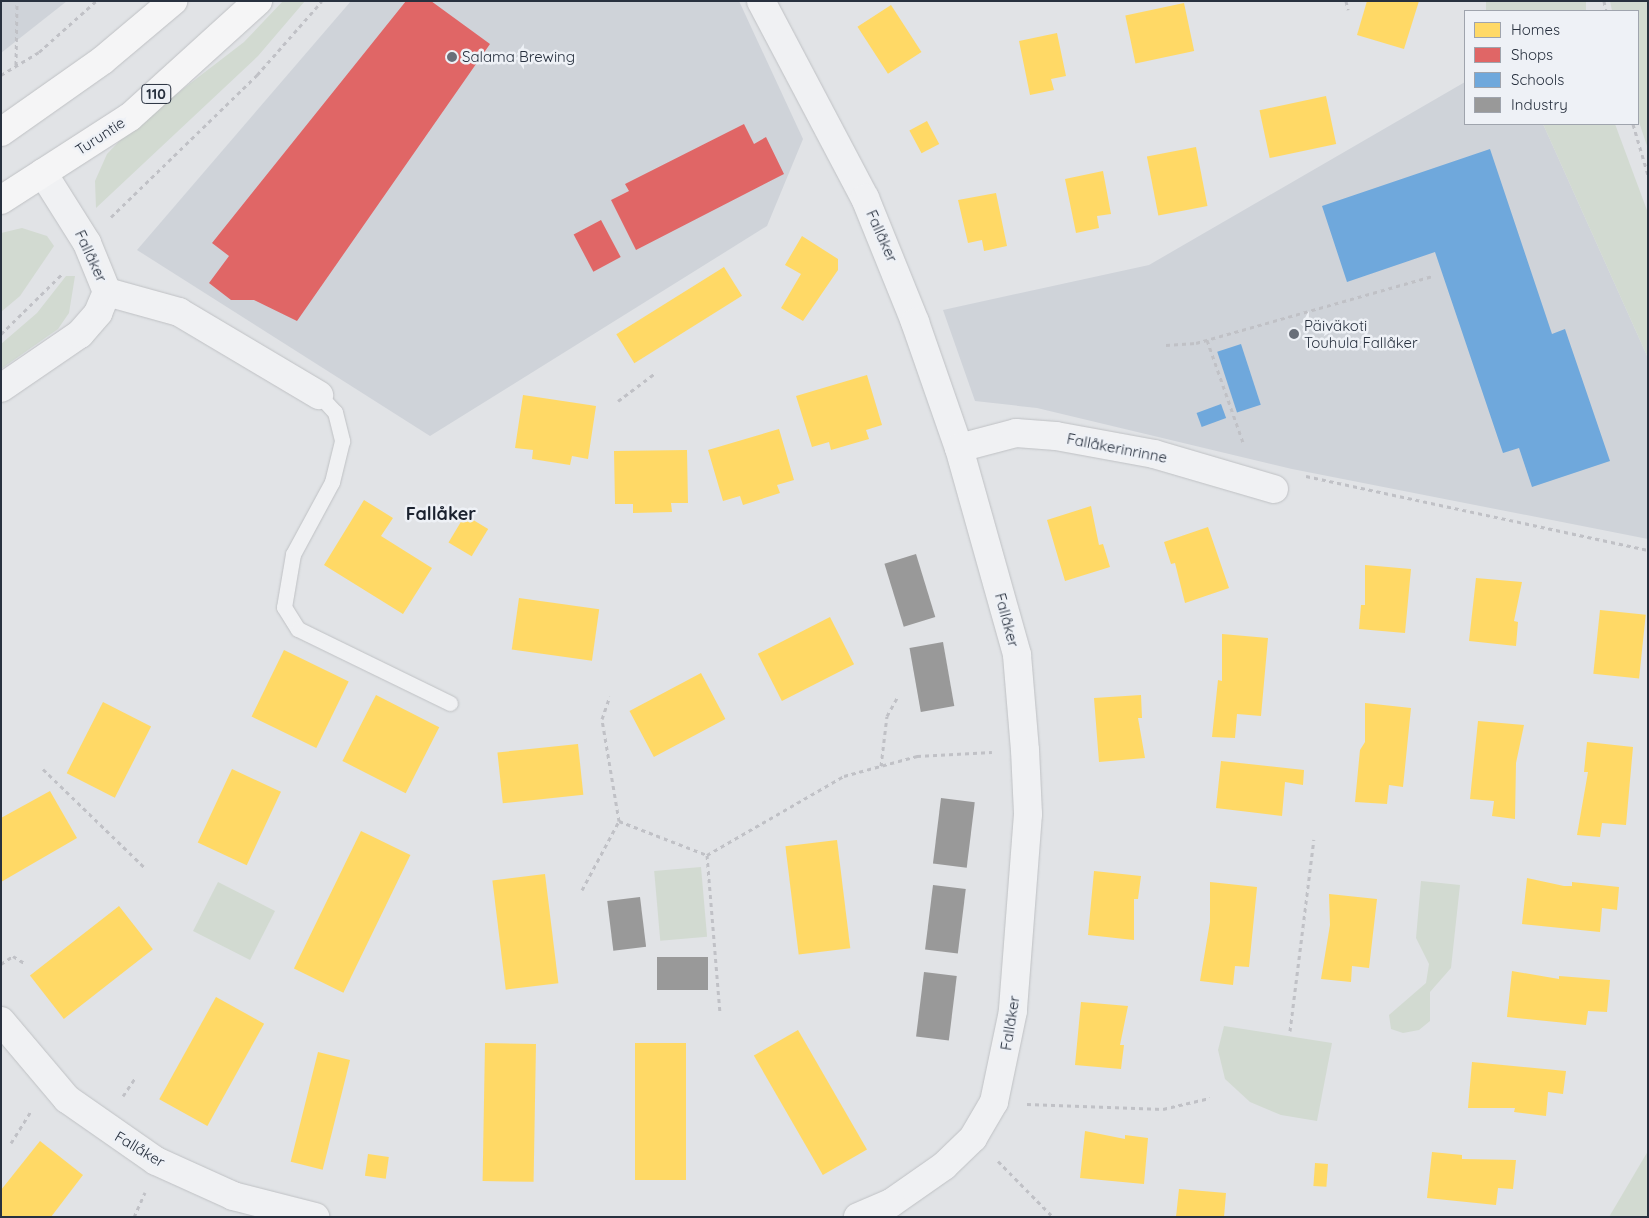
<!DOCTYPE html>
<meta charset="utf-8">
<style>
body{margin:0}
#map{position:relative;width:1649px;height:1218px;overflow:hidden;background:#e1e3e6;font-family:Quicksand,sans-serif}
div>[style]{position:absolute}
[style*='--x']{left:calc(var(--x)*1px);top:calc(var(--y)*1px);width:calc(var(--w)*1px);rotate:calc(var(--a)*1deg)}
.built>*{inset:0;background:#cfd3d9}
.green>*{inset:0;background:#d2dad1;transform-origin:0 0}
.homes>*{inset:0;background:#ffd966;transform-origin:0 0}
.shops>*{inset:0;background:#e06666;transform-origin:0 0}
.schools>*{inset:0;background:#6fa8dc;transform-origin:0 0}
.industry>*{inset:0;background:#999;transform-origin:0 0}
.path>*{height:3px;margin-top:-1.5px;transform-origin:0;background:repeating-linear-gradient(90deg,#c0c1c6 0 4px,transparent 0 8px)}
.roads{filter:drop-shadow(0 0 1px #bfc1c4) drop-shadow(0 0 1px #bfc1c4)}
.service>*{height:15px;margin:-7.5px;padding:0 7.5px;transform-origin:7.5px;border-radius:7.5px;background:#f0f1f3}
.minor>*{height:28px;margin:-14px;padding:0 14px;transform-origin:14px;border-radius:14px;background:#f0f1f3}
.primary>*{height:28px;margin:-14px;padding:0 14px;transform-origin:14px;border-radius:14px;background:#f5f5f6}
.dots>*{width:14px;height:14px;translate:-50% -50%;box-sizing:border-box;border:2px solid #eef1f6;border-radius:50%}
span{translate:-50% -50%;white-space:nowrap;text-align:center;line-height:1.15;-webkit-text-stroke:5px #eef1f6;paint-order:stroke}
.shield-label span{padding:1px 4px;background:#eef1f6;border:1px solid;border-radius:4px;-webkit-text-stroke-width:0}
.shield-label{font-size:14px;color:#28313f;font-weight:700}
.poi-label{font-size:15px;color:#28313f}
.left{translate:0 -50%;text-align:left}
.street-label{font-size:15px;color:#28313f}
.quarter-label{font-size:18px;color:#1b222f;font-weight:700}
.frame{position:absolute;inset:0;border:2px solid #28313f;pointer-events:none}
.legend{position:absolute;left:1464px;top:10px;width:175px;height:115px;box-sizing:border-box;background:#eef1f6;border:1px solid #9fa4ad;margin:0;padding:6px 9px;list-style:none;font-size:15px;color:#28313f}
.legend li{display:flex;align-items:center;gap:10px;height:25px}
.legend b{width:25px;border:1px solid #9fa4ad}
</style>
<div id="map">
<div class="built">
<i style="clip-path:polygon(1px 1px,67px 1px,1px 53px)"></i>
<i style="clip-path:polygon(351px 1px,739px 1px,803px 139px,767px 226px,430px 436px,137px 250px)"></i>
<i style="clip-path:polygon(1465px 82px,1465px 124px,1543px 124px,1648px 358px,1648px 539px,1292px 469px,1037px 408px,975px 401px,943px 310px,1149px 265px)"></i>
</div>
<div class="green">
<i style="clip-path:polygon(283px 1px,305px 1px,258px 56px,96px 208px,95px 181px,107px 154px,131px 129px,244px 42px)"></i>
<i style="left:1486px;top:1px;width:100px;height:11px"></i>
<i style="clip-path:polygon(1610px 1px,1647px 1px,1648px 149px,1638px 119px,1638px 11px,1612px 11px)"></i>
<i style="clip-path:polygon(1543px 124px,1615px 124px,1648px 213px,1648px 358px)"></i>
<i style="clip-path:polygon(22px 228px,47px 236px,54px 246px,20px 296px,1px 312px,1px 233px)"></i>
<i style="clip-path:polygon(66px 276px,75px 276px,69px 313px,58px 329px,1px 369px,1px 344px,37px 313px)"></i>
<i style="left:701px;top:867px;width:70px;height:47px;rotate:85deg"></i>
<i style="clip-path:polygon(1421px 881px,1460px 885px,1451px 968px,1430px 992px,1430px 1021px,1419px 1030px,1403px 1033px,1391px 1029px,1389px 1015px,1426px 983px,1429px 964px,1416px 938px)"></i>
<i style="left:218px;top:882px;width:64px;height:55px;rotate:27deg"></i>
<i style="clip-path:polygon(1224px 1026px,1332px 1043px,1317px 1121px,1281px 1115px,1250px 1102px,1225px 1079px,1218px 1050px)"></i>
<i style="clip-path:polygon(1648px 1151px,1648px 1217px,1609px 1217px)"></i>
</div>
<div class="homes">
<i style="clip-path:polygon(1367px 1px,1419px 1px,1404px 49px,1357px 35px)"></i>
<i style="left:1184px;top:3px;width:49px;height:60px;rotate:78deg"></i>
<i style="left:891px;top:5px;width:56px;height:40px;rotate:57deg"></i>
<i style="clip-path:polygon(1057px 33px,1066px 76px,1051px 79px,1054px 90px,1030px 95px,1019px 41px)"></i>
<i style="left:1326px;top:96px;width:49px;height:68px;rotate:78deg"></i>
<i style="left:927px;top:121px;width:26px;height:20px;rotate:62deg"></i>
<i style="left:1196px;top:147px;width:60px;height:50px;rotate:79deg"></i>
<i style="clip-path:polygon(1103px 171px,1111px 214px,1097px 216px,1099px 228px,1076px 233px,1065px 179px)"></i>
<i style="clip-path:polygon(996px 193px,1007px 246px,984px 251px,982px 240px,968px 243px,958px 200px)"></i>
<i style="clip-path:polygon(802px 236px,838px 259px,838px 270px,803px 321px,781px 308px,801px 274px,785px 265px)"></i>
<i style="left:724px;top:267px;width:34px;height:127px;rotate:58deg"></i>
<i style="clip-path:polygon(867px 375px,882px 425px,866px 430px,869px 439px,831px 450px,829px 442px,812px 447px,796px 396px)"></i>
<i style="clip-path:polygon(523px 395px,596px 406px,588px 459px,572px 456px,570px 465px,532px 459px,533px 450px,515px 448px)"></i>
<i style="clip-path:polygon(779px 429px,794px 480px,777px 485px,780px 493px,743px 505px,740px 496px,723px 501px,708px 450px)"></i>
<i style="clip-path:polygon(687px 450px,688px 503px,671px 503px,672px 512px,633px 513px,633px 504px,615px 504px,614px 451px)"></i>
<i style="clip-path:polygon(364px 500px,393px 518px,381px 536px,432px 568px,403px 614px,324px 565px)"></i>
<i style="clip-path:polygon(1091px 506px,1099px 545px,1103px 544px,1110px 567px,1065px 581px,1047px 520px)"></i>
<i style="left:465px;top:515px;width:27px;height:32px;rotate:31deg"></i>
<i style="clip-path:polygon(1208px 527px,1229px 588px,1185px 603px,1175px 563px,1171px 564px,1164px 542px)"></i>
<i style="clip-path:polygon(1365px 565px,1411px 569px,1405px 633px,1359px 629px,1361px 605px,1365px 605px)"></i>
<i style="clip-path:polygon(1476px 578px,1522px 582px,1514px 621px,1518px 622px,1516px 646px,1469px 641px)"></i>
<i style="left:519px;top:598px;width:81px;height:52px;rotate:8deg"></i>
<i style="left:1600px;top:610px;width:46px;height:64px;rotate:6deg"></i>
<i style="left:830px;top:617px;width:53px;height:81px;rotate:63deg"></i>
<i style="clip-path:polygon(1222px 634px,1268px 638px,1261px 716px,1237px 714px,1235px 738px,1212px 737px,1218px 680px,1222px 681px)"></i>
<i style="left:284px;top:650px;width:72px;height:74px;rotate:26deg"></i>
<i style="left:701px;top:673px;width:52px;height:81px;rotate:62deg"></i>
<i style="left:376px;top:695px;width:71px;height:74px;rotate:27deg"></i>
<i style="clip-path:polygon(1141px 695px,1142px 718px,1138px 718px,1145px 758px,1099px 762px,1094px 698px)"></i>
<i style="left:103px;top:702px;width:54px;height:80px;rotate:27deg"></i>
<i style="clip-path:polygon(1365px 703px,1411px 708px,1403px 787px,1389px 785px,1387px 804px,1355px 802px,1360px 750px,1365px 742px)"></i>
<i style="clip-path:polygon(1478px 721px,1524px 725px,1516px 763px,1515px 819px,1492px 816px,1494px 801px,1470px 799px)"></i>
<i style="clip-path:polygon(1587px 742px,1633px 747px,1626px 825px,1602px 823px,1600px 837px,1577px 835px,1588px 772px,1584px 772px)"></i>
<i style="left:578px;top:744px;width:51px;height:81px;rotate:84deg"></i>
<i style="clip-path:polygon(1221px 761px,1304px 770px,1303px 785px,1285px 782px,1282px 816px,1216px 808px)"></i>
<i style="left:232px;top:769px;width:54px;height:81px;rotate:25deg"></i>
<i style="clip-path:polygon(50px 791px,77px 838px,1px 882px,1px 818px)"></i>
<i style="left:361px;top:831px;width:55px;height:153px;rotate:26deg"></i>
<i style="left:837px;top:840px;width:109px;height:52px;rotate:83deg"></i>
<i style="clip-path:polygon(1094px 871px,1141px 876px,1138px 899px,1134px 899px,1134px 940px,1088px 935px)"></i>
<i style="left:545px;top:874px;width:110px;height:53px;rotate:83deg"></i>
<i style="clip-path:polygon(1527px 878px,1564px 886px,1572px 886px,1572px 882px,1619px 887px,1617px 910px,1602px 908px,1600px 932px,1522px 924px)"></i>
<i style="clip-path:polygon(1210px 882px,1257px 887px,1249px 967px,1235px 966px,1233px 985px,1200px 981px,1210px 922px)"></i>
<i style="clip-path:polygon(1329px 894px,1377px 899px,1369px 968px,1352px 966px,1351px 982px,1321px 979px,1330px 925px)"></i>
<i style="left:119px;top:906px;width:55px;height:113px;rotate:52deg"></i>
<i style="clip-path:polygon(1512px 971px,1559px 979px,1559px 976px,1610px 980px,1607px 1012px,1588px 1011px,1586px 1025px,1507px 1017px)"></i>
<i style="left:216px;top:997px;width:55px;height:117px;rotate:29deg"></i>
<i style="clip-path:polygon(1081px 1002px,1128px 1006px,1120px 1045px,1124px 1045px,1121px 1069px,1075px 1065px)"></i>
<i style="left:798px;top:1030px;width:138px;height:51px;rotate:60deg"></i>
<i style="left:485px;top:1043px;width:51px;height:138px;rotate:1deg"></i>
<i style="left:686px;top:1043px;width:137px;height:51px;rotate:90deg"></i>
<i style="left:318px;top:1052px;width:33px;height:113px;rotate:14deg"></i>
<i style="clip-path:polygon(1472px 1062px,1566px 1071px,1563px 1094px,1548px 1092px,1546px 1116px,1514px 1112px,1515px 1108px,1468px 1108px)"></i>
<i style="clip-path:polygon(1085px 1131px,1125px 1139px,1125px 1135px,1148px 1138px,1144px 1184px,1080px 1178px)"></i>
<i style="clip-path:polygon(40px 1141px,83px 1175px,51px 1217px,1px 1217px,1px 1190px)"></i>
<i style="clip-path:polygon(1432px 1152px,1462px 1155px,1462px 1159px,1516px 1160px,1513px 1189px,1498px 1188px,1496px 1205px,1427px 1198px)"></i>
<i style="left:368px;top:1154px;width:21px;height:22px;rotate:8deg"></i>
<i style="left:1315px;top:1163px;width:13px;height:23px;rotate:4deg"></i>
<i style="clip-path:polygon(1179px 1189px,1226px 1193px,1224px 1217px,1176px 1217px)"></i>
</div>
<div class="shops">
<i style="clip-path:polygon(406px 1px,431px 1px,490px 44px,297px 321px,254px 300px,231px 300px,209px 283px,229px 256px,212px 243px)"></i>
<i style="clip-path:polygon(744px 124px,754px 144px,766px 137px,784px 174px,636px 250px,611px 200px,629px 191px,625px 184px)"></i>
<i style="left:601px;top:220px;width:42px;height:31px;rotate:62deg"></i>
</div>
<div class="schools">
<i style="clip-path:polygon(1490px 149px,1552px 334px,1565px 329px,1610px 461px,1532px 487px,1519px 448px,1503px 453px,1435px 252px,1347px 282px,1322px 206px)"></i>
<i style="left:1241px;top:344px;width:64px;height:25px;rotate:72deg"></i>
<i style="left:1221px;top:404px;width:15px;height:26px;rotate:70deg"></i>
</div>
<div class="industry">
<i style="left:916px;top:554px;width:66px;height:33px;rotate:73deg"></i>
<i style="left:943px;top:642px;width:65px;height:34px;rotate:80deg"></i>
<i style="left:941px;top:798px;width:34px;height:66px;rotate:7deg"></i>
<i style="left:933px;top:885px;width:33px;height:65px;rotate:7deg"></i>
<i style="left:640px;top:897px;width:50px;height:33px;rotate:83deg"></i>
<i style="left:657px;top:957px;width:51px;height:33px"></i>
<i style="left:924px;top:972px;width:33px;height:65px;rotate:7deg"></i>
</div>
<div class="path">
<i style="--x:1346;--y:1;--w:9;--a:77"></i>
<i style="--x:1604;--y:1;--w:10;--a:79"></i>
<i style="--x:16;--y:65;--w:64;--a:-89.1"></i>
<i style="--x:1;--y:75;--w:44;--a:-31.2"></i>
<i style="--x:39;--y:52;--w:76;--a:-41.8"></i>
<i style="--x:1633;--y:124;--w:53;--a:73.6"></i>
<i style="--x:111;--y:217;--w:204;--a:-44.2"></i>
<i style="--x:257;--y:75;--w:98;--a:-48.7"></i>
<i style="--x:1;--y:334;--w:87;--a:-44.5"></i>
<i style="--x:1207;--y:340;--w:111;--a:70.6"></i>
<i style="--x:1166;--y:345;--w:30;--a:-4"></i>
<i style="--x:1196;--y:343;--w:245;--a:-15.8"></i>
<i style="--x:618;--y:401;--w:45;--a:-36.9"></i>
<i style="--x:1306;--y:476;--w:350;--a:12.2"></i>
<i style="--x:881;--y:766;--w:50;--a:-83.2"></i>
<i style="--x:887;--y:716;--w:21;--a:-61"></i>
<i style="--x:43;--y:769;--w:142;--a:44.1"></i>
<i style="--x:619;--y:821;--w:94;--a:21.1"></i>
<i style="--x:707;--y:855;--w:159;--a:85.3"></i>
<i style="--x:707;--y:855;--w:158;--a:-30"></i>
<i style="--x:844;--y:776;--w:76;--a:-15.3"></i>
<i style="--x:917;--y:756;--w:75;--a:-3.1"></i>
<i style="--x:582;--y:890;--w:78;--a:-61.8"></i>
<i style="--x:619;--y:821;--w:103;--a:-99.5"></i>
<i style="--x:602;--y:719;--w:24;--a:-71"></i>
<i style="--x:1;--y:964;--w:14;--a:-34"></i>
<i style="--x:13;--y:956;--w:13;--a:32"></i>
<i style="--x:1290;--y:1031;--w:193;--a:-82.9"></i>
<i style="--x:123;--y:1096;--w:22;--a:-56"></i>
<i style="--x:1027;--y:1104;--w:136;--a:2.1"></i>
<i style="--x:1163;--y:1109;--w:48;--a:-13.2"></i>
<i style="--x:11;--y:1143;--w:39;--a:-58"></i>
<i style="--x:998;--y:1161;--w:78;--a:45.5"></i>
<i style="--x:134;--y:1217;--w:27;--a:-66"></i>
</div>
<div class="roads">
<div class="service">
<i style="--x:319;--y:395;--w:23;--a:47"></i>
<i style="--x:335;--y:412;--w:30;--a:76"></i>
<i style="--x:342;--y:441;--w:42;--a:103.7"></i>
<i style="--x:332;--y:482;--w:82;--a:118.4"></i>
<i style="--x:293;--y:554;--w:54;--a:99.6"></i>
<i style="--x:284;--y:607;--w:26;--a:58"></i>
<i style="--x:298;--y:629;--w:169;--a:26"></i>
</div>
<div class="minor">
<i style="--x:761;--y:1;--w:223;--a:62.2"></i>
<i style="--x:865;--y:198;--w:134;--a:68"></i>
<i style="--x:915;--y:322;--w:133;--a:70.8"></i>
<i style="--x:959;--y:448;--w:215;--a:74.3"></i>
<i style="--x:1017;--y:655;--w:95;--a:85.2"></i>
<i style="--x:1025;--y:750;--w:64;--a:87.3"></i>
<i style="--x:1028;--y:814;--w:198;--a:94.4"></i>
<i style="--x:1013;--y:1011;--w:93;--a:101.8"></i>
<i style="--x:994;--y:1102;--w:42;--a:120.3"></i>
<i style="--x:973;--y:1138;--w:40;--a:136"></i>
<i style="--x:944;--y:1166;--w:65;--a:145.1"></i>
<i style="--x:891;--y:1203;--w:36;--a:157"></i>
<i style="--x:107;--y:292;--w:75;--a:15.5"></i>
<i style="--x:179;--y:312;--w:163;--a:30.7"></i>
<i style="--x:1;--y:388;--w:96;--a:-34.4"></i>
<i style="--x:80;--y:334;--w:28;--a:-49"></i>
<i style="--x:98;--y:313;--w:23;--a:-67"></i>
<i style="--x:107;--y:292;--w:53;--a:-112.2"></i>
<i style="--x:87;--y:243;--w:83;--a:-122.2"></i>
<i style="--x:959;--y:448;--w:59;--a:-14.7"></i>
<i style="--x:1016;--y:433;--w:40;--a:4.3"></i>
<i style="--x:1056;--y:436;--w:100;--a:10.4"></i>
<i style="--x:1154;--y:454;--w:125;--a:16.3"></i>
<i style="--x:1;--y:1021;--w:102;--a:49.8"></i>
<i style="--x:67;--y:1099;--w:108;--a:34.9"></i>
<i style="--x:156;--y:1161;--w:85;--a:24.4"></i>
<i style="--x:233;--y:1196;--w:85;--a:14.4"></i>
</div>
<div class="primary">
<i style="--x:1;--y:132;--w:125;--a:-35.2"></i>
<i style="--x:103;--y:60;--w:92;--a:-40.1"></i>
<i style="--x:1;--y:200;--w:153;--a:-32.8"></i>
<i style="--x:130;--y:117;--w:173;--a:-42.2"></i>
</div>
</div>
<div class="dots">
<i style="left:452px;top:57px;background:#696f79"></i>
<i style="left:1294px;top:334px;background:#696f79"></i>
</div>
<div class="shield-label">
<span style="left:156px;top:94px">110</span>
</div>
<div class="poi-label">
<span class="left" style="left:462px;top:57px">Salama Brewing</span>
<span class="left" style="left:1304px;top:334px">Päiväkoti<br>Touhula Fallåker</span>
</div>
<div class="street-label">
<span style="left:100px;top:136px;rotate:-33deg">Turuntie</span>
<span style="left:882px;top:236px;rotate:66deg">Fallåker</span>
<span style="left:91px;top:256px;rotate:65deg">Fallåker</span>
<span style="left:1117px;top:448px;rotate:11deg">Fallåkerinrinne</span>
<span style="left:1007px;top:620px;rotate:75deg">Fallåker</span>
<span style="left:1010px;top:1023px;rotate:-81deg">Fallåker</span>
<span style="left:140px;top:1149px;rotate:31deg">Fallåker</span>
</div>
<div class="quarter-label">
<span style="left:441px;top:514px">Fallåker</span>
</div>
<div class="frame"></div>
<ul class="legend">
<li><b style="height:14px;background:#ffd966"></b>Homes</li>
<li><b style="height:14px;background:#e06666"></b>Shops</li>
<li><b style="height:14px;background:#6fa8dc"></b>Schools</li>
<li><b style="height:14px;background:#999"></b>Industry</li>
</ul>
</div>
